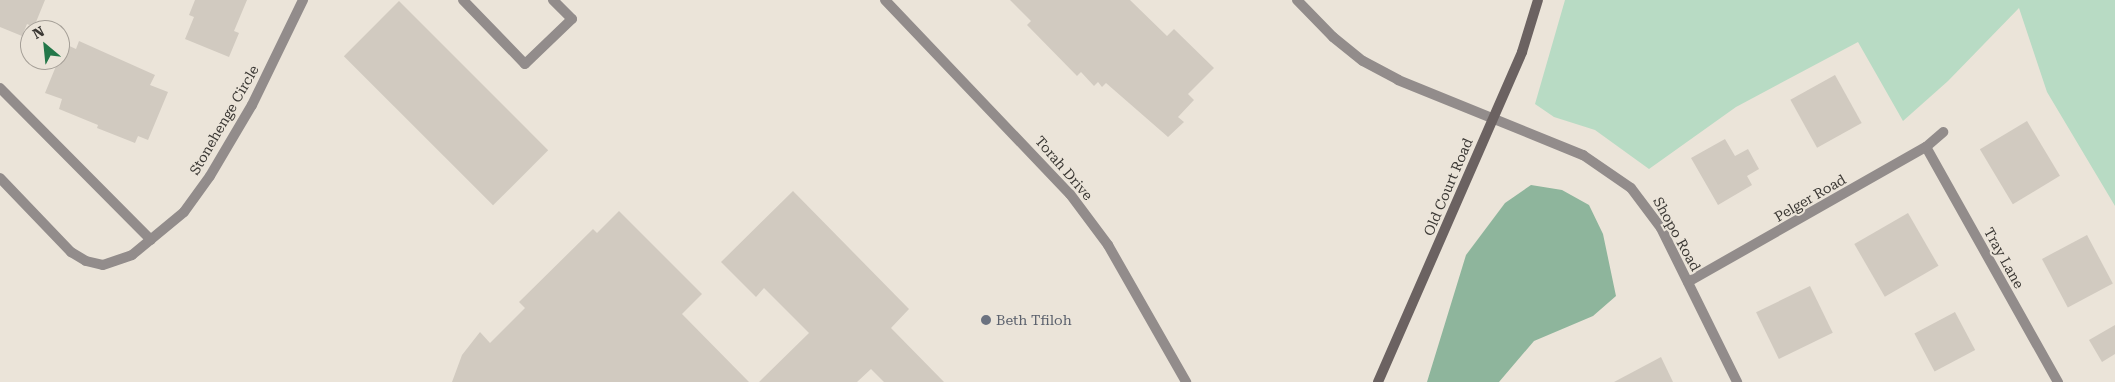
<!DOCTYPE html>
<style>
body{margin:0}
#map{position:relative;width:2115px;height:382px;overflow:hidden;background:#ebe4d9;font-family:"Roboto Serif",serif}
div>[style]{position:absolute}
[style*='--x']{left:calc(var(--x)*1px);top:calc(var(--y)*1px);width:calc(var(--w)*1px);rotate:calc(var(--a)*1deg)}
.green>*{inset:0;background:#b8dbc4}
.forest>*{inset:0;background:#8eb59c}
.building>*{inset:0;background:#d1cac0;transform-origin:0 0}
.minor>*{height:10px;margin:-5px;padding:0 5px;transform-origin:5px;border-radius:5px;background:#928c8b}
.secondary>*{height:10px;margin:-5px;padding:0 5px;transform-origin:5px;border-radius:5px;background:#6b6261}
.dots>*{width:14px;height:14px;translate:-50% -50%;box-sizing:border-box;border:2px solid #ebe4d9;border-radius:50%}
span{translate:-50% -50%;white-space:nowrap;text-align:center;line-height:1.15;-webkit-text-stroke:4px #ebe4d9;paint-order:stroke}
.street-label{font-size:14px;color:#3b3834}
.worship-label{font-size:14px;color:#5b616d}
.left{translate:0 -50%;text-align:left}
.north{position:absolute;left:20px;top:20px;width:50px;height:50px;box-sizing:border-box;background:#ebe4d9;border:1px solid #a59f97;border-radius:50%;rotate:332deg;font-size:14px;font-weight:700;line-height:20px;text-align:center;color:#3b3834}
.north::after{content:'';display:block;margin:auto;width:18px;height:22px;background:#237749;clip-path:polygon(50% 0,100% 100%,50% 72%,0 100%)}
</style>
<div id="map">
<div class="green">
<i style="clip-path:polygon(1565px 0,2115px 0,2115px 206px,2047px 92px,2019px 8px,1948px 81px,1903px 121px,1858px 42px,1736px 107px,1649px 169px,1595px 130px,1554px 117px,1535px 104px)"></i>
</div>
<div class="forest">
<i style="clip-path:polygon(1531px 185px,1562px 190px,1589px 205px,1603px 234px,1616px 296px,1593px 316px,1534px 341px,1499px 382px,1427px 382px,1466px 255px,1505px 203px)"></i>
</div>
<div class="building">
<i style="clip-path:polygon(0 0,45px 0,34px 27px,27px 24px,22px 36px,0 27px)"></i>
<i style="clip-path:polygon(195px 0,247px 0,234px 31px,239px 33px,229px 57px,185px 39px,194px 17px,189px 15px)"></i>
<i style="clip-path:polygon(1010px 0,1130px 0,1167px 36px,1174px 29px,1214px 68px,1188px 94px,1194px 100px,1178px 117px,1184px 122px,1168px 137px,1106px 83px,1102px 87px,1098px 82px,1094px 86px,1081px 72px,1077px 76px,1027px 25px,1031px 21px)"></i>
<i style="left:399px;top:1px;width:211px;height:78px;rotate:45deg"></i>
<i style="clip-path:polygon(79px 41px,155px 75px,150px 85px,168px 92px,148px 140px,138px 136px,135px 143px,97px 128px,98px 125px,59px 109px,62px 99px,45px 93px,65px 44px,76px 49px)"></i>
<i style="left:1835px;top:75px;width:55px;height:51px;rotate:61deg"></i>
<i style="left:2027px;top:121px;width:64px;height:55px;rotate:59deg"></i>
<i style="clip-path:polygon(1725px 139px,1735px 156px,1748px 149px,1759px 169px,1747px 176px,1752px 185px,1718px 205px,1691px 158px)"></i>
<i style="clip-path:polygon(793px 191px,909px 309px,891px 328px,944px 382px,884px 382px,871px 369px,857px 382px,759px 382px,809px 333px,764px 288px,756px 297px,721px 262px)"></i>
<i style="clip-path:polygon(619px 211px,702px 294px,682px 314px,749px 382px,452px 382px,462px 355px,480px 332px,490px 343px,525px 308px,519px 302px,593px 229px,597px 233px)"></i>
<i style="left:1908px;top:213px;width:61px;height:62px;rotate:60deg"></i>
<i style="left:2087px;top:235px;width:55px;height:51px;rotate:62deg"></i>
<i style="left:1810px;top:286px;width:52px;height:60px;rotate:64deg"></i>
<i style="left:1955px;top:312px;width:43px;height:46px;rotate:62deg"></i>
<i style="clip-path:polygon(2115px 325px,2115px 354px,2102px 362px,2089px 340px)"></i>
<i style="clip-path:polygon(1661px 357px,1673px 382px,1614px 382px)"></i>
</div>
<div class="minor">
<i style="--x:463;--y:0;--w:89;--a:45.9"></i>
<i style="--x:525;--y:64;--w:65;--a:-43.8"></i>
<i style="--x:572;--y:19;--w:27;--a:-135"></i>
<i style="--x:885;--y:0;--w:268;--a:46.4"></i>
<i style="--x:1070;--y:194;--w:64;--a:53.3"></i>
<i style="--x:1108;--y:245;--w:158;--a:60.3"></i>
<i style="--x:1297;--y:0;--w:52;--a:45.8"></i>
<i style="--x:1333;--y:37;--w:38;--a:39"></i>
<i style="--x:1363;--y:61;--w:40;--a:28"></i>
<i style="--x:1398;--y:80;--w:200;--a:22.1"></i>
<i style="--x:1583;--y:155;--w:58;--a:34.5"></i>
<i style="--x:1631;--y:188;--w:50;--a:53.1"></i>
<i style="--x:1661;--y:228;--w:172;--a:63.7"></i>
<i style="--x:0;--y:88;--w:214;--a:45.2"></i>
<i style="--x:1926;--y:147;--w:270;--a:60.7"></i>
<i style="--x:0;--y:178;--w:103;--a:46.2"></i>
<i style="--x:71;--y:252;--w:17;--a:31"></i>
<i style="--x:86;--y:261;--w:17;--a:13"></i>
<i style="--x:103;--y:265;--w:31;--a:-19"></i>
<i style="--x:132;--y:255;--w:67;--a:-39.6"></i>
<i style="--x:184;--y:212;--w:44;--a:-54.2"></i>
<i style="--x:210;--y:176;--w:82;--a:-59.4"></i>
<i style="--x:252;--y:105;--w:117;--a:-64.1"></i>
<i style="--x:1688;--y:282;--w:274;--a:-29.6"></i>
<i style="--x:1926;--y:147;--w:23;--a:-41"></i>
</div>
<div class="secondary">
<i style="--x:1378;--y:382;--w:360;--a:-66.4"></i>
<i style="--x:1522;--y:52;--w:54;--a:-72.9"></i>
</div>
<div class="dots">
<i style="left:986px;top:320px;background:#6b7280"></i>
</div>
<div class="street-label">
<span style="left:224px;top:120px;rotate:-60deg">Stonehenge Circle</span>
<span style="left:1064px;top:168px;rotate:49deg">Torah Drive</span>
<span style="left:1448px;top:187px;rotate:-67deg">Old Court Road</span>
<span style="left:1810px;top:198px;rotate:-30deg">Pelger Road</span>
<span style="left:1677px;top:234px;rotate:61deg">Shopo Road</span>
<span style="left:2004px;top:258px;rotate:61deg">Tray Lane</span>
</div>
<div class="worship-label">
<span class="left" style="left:996px;top:320px">Beth Tfiloh</span>
</div>
<div class="north">N</div>
</div>
